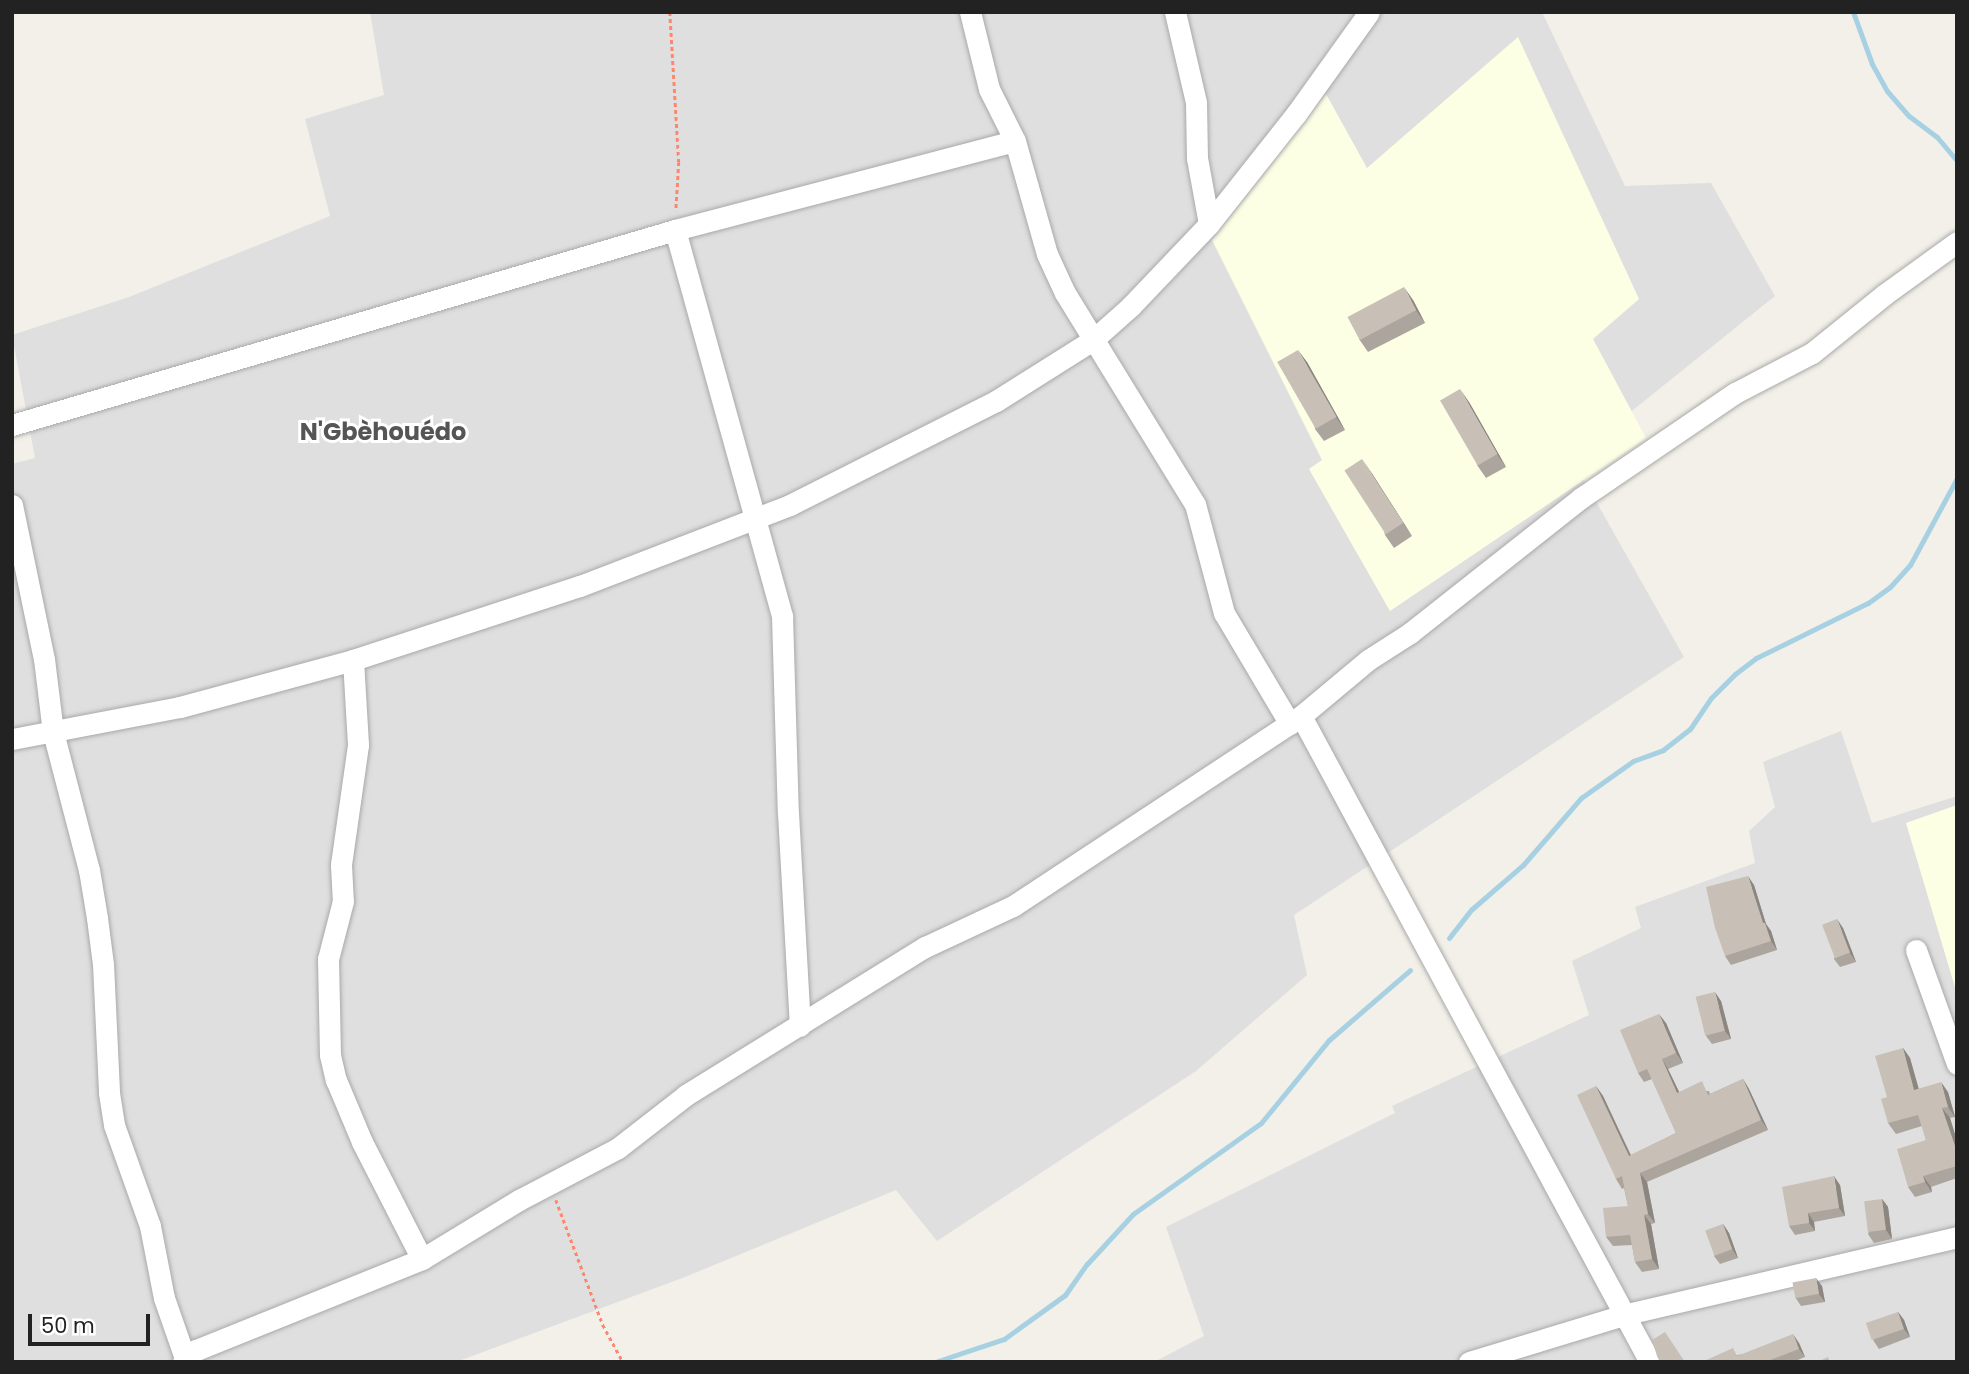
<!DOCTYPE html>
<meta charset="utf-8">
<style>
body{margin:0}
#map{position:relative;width:1969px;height:1374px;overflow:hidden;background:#f2f0e8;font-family:Poppins,sans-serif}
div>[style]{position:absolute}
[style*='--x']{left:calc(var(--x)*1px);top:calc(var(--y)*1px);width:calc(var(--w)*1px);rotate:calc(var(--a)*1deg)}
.residential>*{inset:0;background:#e0dfdf}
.education>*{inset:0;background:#fdffe5}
.stream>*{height:5px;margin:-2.5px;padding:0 2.5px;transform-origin:2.5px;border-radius:2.5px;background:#a7d1e2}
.path>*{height:2.5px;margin-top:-1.25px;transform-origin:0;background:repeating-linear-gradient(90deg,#ff866d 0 3.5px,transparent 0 7px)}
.roads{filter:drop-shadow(0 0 2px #a9a9a9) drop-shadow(0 0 2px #a9a9a9)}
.minor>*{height:21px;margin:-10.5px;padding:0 10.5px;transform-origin:10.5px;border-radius:10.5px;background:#fff}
.wall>*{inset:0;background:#aca59d}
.shaded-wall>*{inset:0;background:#8c8680}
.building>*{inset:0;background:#c8c0b7;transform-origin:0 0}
span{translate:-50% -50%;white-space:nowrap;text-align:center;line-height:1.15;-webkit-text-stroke:6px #fff;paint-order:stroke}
.quarter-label{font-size:24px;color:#555;font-weight:700}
.frame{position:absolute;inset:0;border:14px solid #222;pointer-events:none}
.scale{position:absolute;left:28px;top:1314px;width:122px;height:32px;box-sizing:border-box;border:4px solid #222;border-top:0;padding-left:9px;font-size:21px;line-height:24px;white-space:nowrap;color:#222;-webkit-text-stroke:5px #fff;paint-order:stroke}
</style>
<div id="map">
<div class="residential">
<i style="clip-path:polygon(370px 12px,1542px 12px,1625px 186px,1711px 183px,1775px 296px,1572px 459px,1684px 657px,1294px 915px,1307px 975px,1196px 1071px,937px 1241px,896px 1190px,685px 1277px,456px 1362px,12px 1362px,12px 464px,35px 458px,12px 335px,129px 297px,330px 216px,305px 119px,384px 95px)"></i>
<i style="clip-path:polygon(1841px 731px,1872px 823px,1957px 796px,1957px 1362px,1154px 1362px,1204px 1336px,1166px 1227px,1395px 1113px,1392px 1106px,1589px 1015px,1572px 961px,1641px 928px,1635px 907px,1755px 863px,1749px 831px,1775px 807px,1763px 762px)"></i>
</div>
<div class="education">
<i style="clip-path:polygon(1518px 37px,1639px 299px,1593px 339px,1646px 438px,1390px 611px,1309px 469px,1322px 460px,1212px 240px,1326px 94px,1367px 168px)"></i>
<i style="clip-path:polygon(1957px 805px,1957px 994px,1906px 823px)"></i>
</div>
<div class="stream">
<i style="--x:1853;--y:12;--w:55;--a:69.9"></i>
<i style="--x:1872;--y:64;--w:31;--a:61"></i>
<i style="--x:1887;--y:91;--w:33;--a:49"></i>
<i style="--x:1909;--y:116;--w:35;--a:37"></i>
<i style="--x:1937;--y:137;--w:31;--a:50"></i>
<i style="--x:1449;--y:938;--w:37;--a:-52"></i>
<i style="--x:1472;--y:909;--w:67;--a:-40.8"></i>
<i style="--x:1523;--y:865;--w:89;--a:-49.1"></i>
<i style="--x:1581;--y:798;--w:64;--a:-35.4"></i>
<i style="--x:1633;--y:761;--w:32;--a:-20"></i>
<i style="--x:1663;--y:750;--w:34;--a:-38"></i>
<i style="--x:1690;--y:729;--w:37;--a:-56"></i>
<i style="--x:1711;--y:698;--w:34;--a:-45"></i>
<i style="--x:1735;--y:674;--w:26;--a:-37"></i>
<i style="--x:1756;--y:658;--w:125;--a:-26.2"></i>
<i style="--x:1868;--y:603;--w:27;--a:-36"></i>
<i style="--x:1890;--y:587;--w:30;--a:-48"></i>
<i style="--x:1910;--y:565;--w:99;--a:-61.6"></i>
<i style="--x:935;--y:1362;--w:73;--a:-18.4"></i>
<i style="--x:1004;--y:1339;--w:75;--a:-35.8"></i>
<i style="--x:1065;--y:1295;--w:38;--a:-55"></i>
<i style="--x:1087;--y:1264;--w:68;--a:-47.4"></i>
<i style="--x:1133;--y:1214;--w:157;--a:-35.4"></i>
<i style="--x:1261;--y:1123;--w:107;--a:-50.7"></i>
<i style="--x:1329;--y:1040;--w:107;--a:-40.8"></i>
</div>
<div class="path">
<i style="--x:670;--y:12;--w:150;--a:86.6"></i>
<i style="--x:679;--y:162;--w:49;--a:93.5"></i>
<i style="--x:556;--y:1200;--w:134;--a:69.4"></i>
<i style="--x:603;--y:1325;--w:42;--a:61.6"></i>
</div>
<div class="roads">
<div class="minor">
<i style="--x:970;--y:12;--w:79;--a:76.1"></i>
<i style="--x:989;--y:89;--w:58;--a:63.4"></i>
<i style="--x:1015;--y:141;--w:117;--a:74.2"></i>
<i style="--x:1047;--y:254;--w:43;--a:65.2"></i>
<i style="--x:1065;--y:293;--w:248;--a:58.4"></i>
<i style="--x:1195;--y:504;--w:113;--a:75.1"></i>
<i style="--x:1224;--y:613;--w:129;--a:59.3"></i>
<i style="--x:1175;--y:12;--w:92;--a:76.9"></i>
<i style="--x:1196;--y:102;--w:56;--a:89"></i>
<i style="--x:1197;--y:158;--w:67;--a:79.7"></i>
<i style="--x:675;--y:230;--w:401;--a:74.5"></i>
<i style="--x:782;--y:616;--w:197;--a:88.3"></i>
<i style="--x:788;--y:813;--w:213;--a:86.8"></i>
<i style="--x:12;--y:425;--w:691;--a:-16.39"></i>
<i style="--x:675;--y:230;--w:351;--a:-14.7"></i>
<i style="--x:12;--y:505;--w:157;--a:78.3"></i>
<i style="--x:44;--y:659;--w:74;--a:83"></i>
<i style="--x:53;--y:732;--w:143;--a:75.4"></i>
<i style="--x:89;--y:870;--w:49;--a:80.5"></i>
<i style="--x:97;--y:918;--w:46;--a:82.6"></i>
<i style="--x:103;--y:964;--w:129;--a:87.3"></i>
<i style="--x:109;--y:1093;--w:32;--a:81"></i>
<i style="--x:114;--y:1125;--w:107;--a:70.4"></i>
<i style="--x:150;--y:1226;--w:73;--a:79"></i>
<i style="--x:164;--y:1298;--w:67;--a:70.8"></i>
<i style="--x:353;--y:660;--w:85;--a:86.6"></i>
<i style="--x:358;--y:745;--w:121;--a:98.1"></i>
<i style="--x:341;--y:865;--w:36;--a:87"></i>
<i style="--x:343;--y:901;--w:60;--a:104.5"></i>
<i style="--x:328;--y:959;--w:96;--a:88.8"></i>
<i style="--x:330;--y:1055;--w:26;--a:77"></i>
<i style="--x:336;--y:1080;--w:67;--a:67.2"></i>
<i style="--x:362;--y:1142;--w:131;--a:62.9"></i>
<i style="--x:1301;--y:716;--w:734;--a:61.62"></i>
<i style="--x:12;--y:739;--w:171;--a:-10.8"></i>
<i style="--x:180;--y:707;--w:179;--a:-15.2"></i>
<i style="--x:353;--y:660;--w:239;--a:-18.1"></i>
<i style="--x:580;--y:586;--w:225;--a:-21.1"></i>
<i style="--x:790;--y:505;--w:231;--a:-26.8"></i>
<i style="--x:996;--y:401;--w:116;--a:-32.3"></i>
<i style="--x:1094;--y:339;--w:50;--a:-41.7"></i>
<i style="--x:1131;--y:306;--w:113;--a:-46.4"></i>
<i style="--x:1209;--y:224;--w:140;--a:-51.7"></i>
<i style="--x:1296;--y:114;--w:125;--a:-54.4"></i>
<i style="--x:1916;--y:950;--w:121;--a:70.2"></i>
<i style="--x:183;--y:1362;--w:18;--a:-43"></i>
<i style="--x:196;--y:1350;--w:244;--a:-21.9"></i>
<i style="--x:422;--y:1259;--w:114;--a:-31.3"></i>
<i style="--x:519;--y:1200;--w:112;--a:-27.7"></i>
<i style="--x:618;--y:1148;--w:86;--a:-37.9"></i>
<i style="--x:686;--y:1095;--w:281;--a:-31.8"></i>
<i style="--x:925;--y:947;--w:97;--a:-25"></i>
<i style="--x:1013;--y:906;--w:345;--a:-33.4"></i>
<i style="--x:1301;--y:716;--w:87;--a:-39.9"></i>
<i style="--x:1368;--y:660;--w:50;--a:-32.7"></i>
<i style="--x:1410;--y:633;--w:218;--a:-38.3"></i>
<i style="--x:1581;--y:498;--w:186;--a:-34.3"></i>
<i style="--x:1735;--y:393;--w:87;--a:-27.5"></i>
<i style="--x:1812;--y:353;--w:94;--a:-38.9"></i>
<i style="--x:1885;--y:294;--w:89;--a:-35.8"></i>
<i style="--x:1469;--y:1362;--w:165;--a:-16.9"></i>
<i style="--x:1627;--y:1314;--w:339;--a:-13.1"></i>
</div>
</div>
<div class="wall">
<i style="clip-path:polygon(1413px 300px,1425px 323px,1368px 352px,1359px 339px)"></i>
<i style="clip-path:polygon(1307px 362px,1345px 430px,1324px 441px,1315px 429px)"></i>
<i style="clip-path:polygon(1469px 402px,1506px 467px,1486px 478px,1477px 465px)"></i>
<i style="clip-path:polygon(1371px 472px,1412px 536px,1394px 548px,1385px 535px)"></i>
<i style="clip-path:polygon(1754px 885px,1766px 924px,1771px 931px,1777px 950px,1731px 965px,1725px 956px)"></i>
<i style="clip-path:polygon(1843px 928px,1856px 962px,1840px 967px,1834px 959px)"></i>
<i style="clip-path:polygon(1721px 1001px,1731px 1039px,1712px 1044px,1706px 1036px)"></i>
<i style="clip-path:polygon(1666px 1023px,1683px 1063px,1668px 1069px,1679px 1092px,1709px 1091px,1710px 1094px,1743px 1079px,1749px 1089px,1768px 1130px,1647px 1182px,1655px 1223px,1651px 1224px,1659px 1269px,1642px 1272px,1635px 1262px,1632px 1245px,1613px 1246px,1606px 1237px,1628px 1206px,1624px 1188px,1622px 1189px,1616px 1179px,1596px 1086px,1603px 1096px,1631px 1155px,1676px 1133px,1652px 1079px,1644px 1082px,1638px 1073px)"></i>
<i style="clip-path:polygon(1903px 1048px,1910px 1058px,1918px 1089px,1948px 1092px,1955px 1117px,1950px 1118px,1957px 1141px,1957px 1178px,1931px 1187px,1932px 1192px,1915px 1197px,1908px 1187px,1926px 1140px,1922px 1126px,1896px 1134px,1888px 1123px)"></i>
<i style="clip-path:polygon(1840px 1185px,1845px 1216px,1814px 1222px,1815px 1231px,1795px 1235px,1789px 1226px)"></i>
<i style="clip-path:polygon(1882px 1199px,1888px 1207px,1892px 1239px,1874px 1243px,1868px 1234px)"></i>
<i style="clip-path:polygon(1723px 1224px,1729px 1233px,1738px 1258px,1720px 1264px,1714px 1256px)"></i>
<i style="clip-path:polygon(1822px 1286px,1825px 1302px,1801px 1306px,1795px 1297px)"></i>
<i style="clip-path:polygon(1898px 1312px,1904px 1320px,1910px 1337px,1879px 1349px,1873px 1340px)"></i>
<i style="clip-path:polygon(1799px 1343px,1805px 1357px,1793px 1362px,1702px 1362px)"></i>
</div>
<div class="shaded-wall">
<i style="clip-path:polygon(1404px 287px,1413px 300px,1425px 323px,1416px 310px)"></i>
<i style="clip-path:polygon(1298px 350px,1307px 362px,1345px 430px,1336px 417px)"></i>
<i style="clip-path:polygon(1460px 389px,1469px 402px,1506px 467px,1497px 454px)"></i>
<i style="clip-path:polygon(1362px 459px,1371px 472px,1412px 536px,1403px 523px)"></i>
<i style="clip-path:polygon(1748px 876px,1754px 885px,1766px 924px,1771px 931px,1777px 950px,1771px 941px,1763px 923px)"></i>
<i style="clip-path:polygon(1837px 919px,1843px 928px,1856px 962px,1850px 953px)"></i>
<i style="clip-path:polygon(1715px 992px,1721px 1001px,1731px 1039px,1725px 1031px)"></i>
<i style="clip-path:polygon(1659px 1014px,1666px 1023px,1683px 1063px,1676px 1053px)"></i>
<i style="clip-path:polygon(1903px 1048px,1910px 1058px,1922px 1100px,1914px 1090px)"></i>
<i style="clip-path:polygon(1662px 1059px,1668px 1069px,1684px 1102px,1677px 1093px)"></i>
<i style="clip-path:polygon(1743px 1079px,1749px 1089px,1768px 1130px,1761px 1120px)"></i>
<i style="clip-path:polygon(1941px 1082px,1948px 1092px,1955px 1117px,1948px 1107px)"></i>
<i style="clip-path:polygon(1596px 1086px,1603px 1096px,1635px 1165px,1629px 1156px)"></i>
<i style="clip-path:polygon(1942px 1108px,1950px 1118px,1957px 1141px,1957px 1152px)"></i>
<i style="clip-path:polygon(1640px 1173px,1647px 1182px,1655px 1223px,1648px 1214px)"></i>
<i style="clip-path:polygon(1834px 1176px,1840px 1185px,1845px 1216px,1839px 1208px)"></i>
<i style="clip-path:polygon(1923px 1176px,1931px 1187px,1932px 1192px,1925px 1182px)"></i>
<i style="clip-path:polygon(1882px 1199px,1888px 1207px,1892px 1239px,1886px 1230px)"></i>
<i style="clip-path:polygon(1808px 1213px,1814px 1222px,1815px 1231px,1809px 1223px)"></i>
<i style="clip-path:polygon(1644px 1215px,1651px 1224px,1659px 1269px,1652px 1259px)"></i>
<i style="clip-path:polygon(1723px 1224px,1729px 1233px,1738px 1258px,1732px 1249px)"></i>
<i style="clip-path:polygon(1816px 1278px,1822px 1286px,1825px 1302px,1819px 1294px)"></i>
<i style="clip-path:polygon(1898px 1312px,1904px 1320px,1910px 1337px,1904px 1329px)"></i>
<i style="clip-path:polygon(1793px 1334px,1799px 1343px,1805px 1357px,1799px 1349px)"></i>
</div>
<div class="building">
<i style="left:1404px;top:287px;width:26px;height:64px;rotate:62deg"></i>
<i style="left:1298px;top:350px;width:77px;height:24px;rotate:60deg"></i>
<i style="left:1460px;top:389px;width:75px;height:23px;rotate:60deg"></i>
<i style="left:1362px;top:459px;width:76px;height:21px;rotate:57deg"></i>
<i style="clip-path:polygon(1748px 876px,1763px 923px,1765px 923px,1771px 941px,1725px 956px,1715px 928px,1706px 887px)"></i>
<i style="left:1837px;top:919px;width:36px;height:16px;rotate:69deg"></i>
<i style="left:1715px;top:992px;width:40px;height:20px;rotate:76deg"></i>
<i style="clip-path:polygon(1659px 1014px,1676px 1053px,1662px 1059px,1677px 1093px,1702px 1081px,1708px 1095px,1743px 1079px,1761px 1120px,1640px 1173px,1648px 1214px,1644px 1215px,1652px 1259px,1635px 1262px,1630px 1235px,1606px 1237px,1603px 1208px,1628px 1206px,1622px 1176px,1616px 1179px,1577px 1095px,1596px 1086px,1629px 1156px,1676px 1133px,1647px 1069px,1638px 1073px,1620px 1030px)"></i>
<i style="clip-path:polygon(1903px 1048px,1914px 1090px,1941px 1082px,1948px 1107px,1942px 1108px,1957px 1152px,1957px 1166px,1923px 1176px,1925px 1182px,1908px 1187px,1897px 1149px,1926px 1140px,1918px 1115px,1888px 1123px,1881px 1099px,1887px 1097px,1875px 1056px)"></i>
<i style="clip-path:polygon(1834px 1176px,1839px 1208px,1808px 1213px,1809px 1223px,1789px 1226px,1782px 1187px)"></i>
<i style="left:1882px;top:1199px;width:31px;height:18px;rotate:83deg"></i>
<i style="left:1723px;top:1224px;width:27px;height:19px;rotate:70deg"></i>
<i style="left:1816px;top:1278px;width:16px;height:24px;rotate:79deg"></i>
<i style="left:1898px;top:1312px;width:18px;height:34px;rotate:71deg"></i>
<i style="clip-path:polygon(1665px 1332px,1685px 1362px,1660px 1362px,1657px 1356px,1652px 1340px)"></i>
<i style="clip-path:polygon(1793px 1334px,1799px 1349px,1765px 1362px,1702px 1362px,1733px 1348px,1737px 1356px)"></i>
<i style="clip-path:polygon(1828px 1357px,1830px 1362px,1817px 1362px)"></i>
</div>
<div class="quarter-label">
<span style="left:383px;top:432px">N'Gbèhouédo</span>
</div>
<div class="frame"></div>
<div class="scale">50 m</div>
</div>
